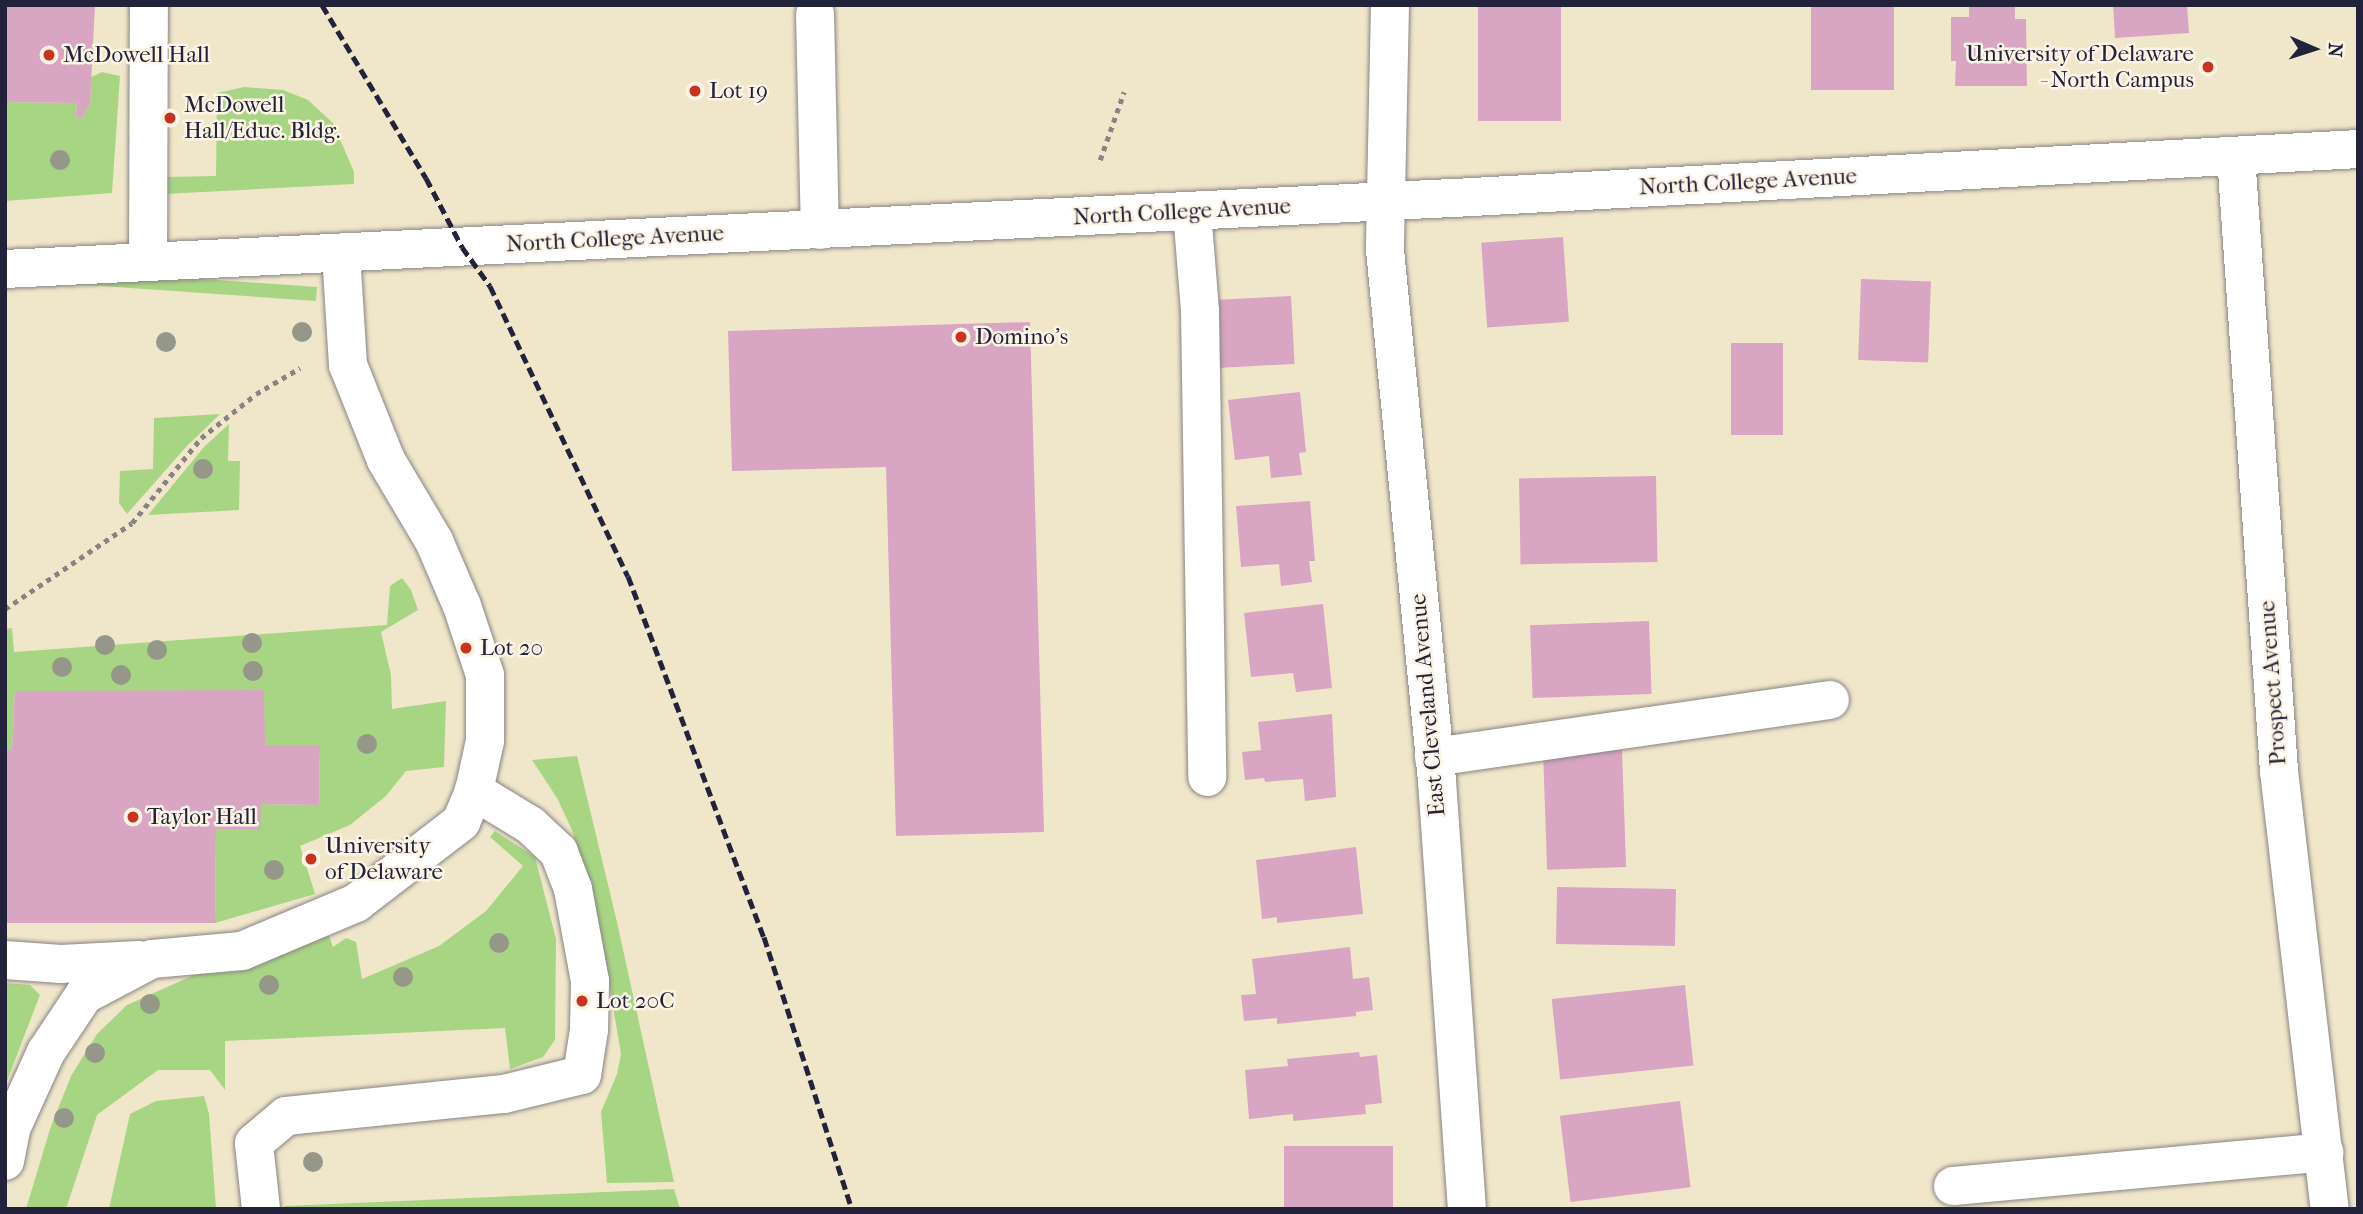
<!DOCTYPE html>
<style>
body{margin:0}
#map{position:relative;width:2363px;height:1214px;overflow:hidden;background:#f0e7cb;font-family:"IM FELL French Canon",serif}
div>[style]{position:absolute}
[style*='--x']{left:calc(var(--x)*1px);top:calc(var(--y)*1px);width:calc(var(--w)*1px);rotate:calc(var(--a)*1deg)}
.green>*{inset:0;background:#a8d583;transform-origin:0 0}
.building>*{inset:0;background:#d8a5c3;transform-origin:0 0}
.path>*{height:4.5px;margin-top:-2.25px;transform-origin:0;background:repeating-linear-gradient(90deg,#898483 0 5px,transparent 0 10px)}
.roads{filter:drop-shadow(0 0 2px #898483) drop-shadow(0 0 2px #898483)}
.minor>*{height:38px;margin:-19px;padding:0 19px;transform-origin:19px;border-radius:19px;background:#fff}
.major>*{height:38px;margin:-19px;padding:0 19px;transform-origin:19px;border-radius:19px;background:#fff}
.rail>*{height:5px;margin-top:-2.5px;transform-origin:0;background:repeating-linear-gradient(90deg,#22223b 0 10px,transparent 0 15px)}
.trees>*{width:20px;height:20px;margin:-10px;border-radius:50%;background:#959888}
.dots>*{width:19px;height:19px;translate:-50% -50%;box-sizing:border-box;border:4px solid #fcf5e5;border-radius:50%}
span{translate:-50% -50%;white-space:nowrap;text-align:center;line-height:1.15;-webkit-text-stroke:5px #fcf5e5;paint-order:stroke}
.poi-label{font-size:23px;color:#22223b}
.right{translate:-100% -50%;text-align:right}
.left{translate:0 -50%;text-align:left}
.street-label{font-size:23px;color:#22223b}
.frame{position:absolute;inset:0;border:7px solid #22223b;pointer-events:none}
.north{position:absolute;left:2279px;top:14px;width:70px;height:70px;-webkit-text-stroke:5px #fcf5e5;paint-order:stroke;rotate:93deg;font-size:19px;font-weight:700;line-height:28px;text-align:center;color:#22223b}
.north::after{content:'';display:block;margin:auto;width:24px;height:32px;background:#22223b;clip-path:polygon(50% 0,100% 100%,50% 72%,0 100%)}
</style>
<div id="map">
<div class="green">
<i style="clip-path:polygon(102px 72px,120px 76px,112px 193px,5px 201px,5px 102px,77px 103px,76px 117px,82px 117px,90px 104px,91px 77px)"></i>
<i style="clip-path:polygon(244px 87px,283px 90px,308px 100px,333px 123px,354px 172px,354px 184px,164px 194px,166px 177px,216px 176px,217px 93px)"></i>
<i style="left:317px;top:287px;width:14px;height:312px;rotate:94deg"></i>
<i style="clip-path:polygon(220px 414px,186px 447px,127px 514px,119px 503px,120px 471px,153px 469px,154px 418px)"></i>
<i style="clip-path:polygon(229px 424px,228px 461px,240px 461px,239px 510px,148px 515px,204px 447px)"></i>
<i style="clip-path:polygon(402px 578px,411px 590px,418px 610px,381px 632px,391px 675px,392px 709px,446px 701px,444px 767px,406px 771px,386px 796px,350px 825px,300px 846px,315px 894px,215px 923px,216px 829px,261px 804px,319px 805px,320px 745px,265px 745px,15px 691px,12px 750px,5px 750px,5px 629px,12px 628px,14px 652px,387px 625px,390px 586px)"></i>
<i style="clip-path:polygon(577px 756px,617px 922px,674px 1182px,607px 1183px,601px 1112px,617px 1074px,621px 1054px,602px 941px,572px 830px,557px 798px,532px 760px)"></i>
<i style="clip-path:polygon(495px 831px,535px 857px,556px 939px,555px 1040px,543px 1057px,510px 1069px,505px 1028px,225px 1041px,225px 1090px,210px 1070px,158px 1070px,97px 1115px,66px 1209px,26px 1209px,50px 1129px,71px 1076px,97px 1034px,127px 1005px,194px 975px,264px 958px,326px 928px,333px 947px,346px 938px,356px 942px,362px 979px,439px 946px,486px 911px,523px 866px,490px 837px)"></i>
<i style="clip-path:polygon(5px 983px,30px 985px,40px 995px,5px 1086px)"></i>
<i style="clip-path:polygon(204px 1096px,209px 1114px,216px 1209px,109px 1209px,130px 1114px,156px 1101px)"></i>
<i style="clip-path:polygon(674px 1189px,680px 1209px,285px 1209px,285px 1206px)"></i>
</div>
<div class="building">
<i style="clip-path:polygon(5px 5px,95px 5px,90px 104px,82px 117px,76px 117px,77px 103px,5px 102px)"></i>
<i style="left:1478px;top:5px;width:83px;height:116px"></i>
<i style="left:1811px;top:5px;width:83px;height:85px"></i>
<i style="clip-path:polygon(1969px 5px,2015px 5px,2015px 19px,2026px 19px,2027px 86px,1955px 86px,1956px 61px,1951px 61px,1951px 17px,1969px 17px)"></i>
<i style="clip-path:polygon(2113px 5px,2187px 5px,2189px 33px,2115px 38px)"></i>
<i style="left:1563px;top:237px;width:85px;height:82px;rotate:86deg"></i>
<i style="left:1861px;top:279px;width:70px;height:81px;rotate:2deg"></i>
<i style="left:1291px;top:296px;width:68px;height:77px;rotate:87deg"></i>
<i style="clip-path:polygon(1030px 322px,1044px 832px,896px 836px,886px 467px,732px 471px,728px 331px)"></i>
<i style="left:1731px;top:343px;width:52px;height:92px"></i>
<i style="clip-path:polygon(1300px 392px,1306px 452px,1299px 453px,1302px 475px,1271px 478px,1269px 456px,1235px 460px,1228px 400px)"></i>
<i style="left:1656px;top:476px;width:86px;height:137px;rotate:89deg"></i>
<i style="clip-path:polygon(1310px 501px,1315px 561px,1309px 561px,1312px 582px,1281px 586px,1279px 564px,1241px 567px,1236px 506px)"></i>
<i style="clip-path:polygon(1323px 604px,1332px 688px,1296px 692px,1293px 673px,1251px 677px,1244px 613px)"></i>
<i style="left:1649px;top:621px;width:73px;height:119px;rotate:88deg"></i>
<i style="clip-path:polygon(264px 690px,265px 745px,320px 745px,319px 805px,261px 804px,260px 829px,216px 829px,215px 923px,5px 923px,5px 750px,12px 750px,15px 691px)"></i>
<i style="clip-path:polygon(1332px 714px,1336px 797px,1305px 801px,1303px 779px,1265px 782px,1264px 778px,1245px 780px,1242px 752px,1261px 750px,1258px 722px)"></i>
<i style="left:1622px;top:749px;width:118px;height:79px;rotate:88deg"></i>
<i style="clip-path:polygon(1356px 847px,1363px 914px,1277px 923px,1277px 917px,1262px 919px,1256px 860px)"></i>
<i style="left:1557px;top:887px;width:119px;height:57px;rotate:1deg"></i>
<i style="clip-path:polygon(1350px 947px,1353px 979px,1369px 977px,1373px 1010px,1356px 1012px,1356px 1016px,1277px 1024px,1277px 1018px,1244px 1021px,1241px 995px,1256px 994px,1252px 959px)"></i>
<i style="left:1685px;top:985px;width:81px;height:134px;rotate:84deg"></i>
<i style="clip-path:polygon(1359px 1052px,1360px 1057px,1377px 1055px,1382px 1103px,1365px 1105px,1366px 1114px,1293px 1121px,1293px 1114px,1249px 1119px,1245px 1070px,1288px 1066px,1287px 1059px)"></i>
<i style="left:1680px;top:1101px;width:87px;height:121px;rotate:83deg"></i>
<i style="left:1393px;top:1146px;width:63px;height:109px;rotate:90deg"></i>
</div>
<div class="path">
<i style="--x:1100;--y:160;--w:72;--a:-70.6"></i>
<i style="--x:5;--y:609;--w:153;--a:-34.1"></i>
<i style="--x:132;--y:523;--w:109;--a:-50.9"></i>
<i style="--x:201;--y:438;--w:70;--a:-38.7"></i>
<i style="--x:256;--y:394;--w:51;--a:-30.6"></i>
</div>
<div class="roads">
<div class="minor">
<i style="--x:815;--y:14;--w:216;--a:88.7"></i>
<i style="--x:2236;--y:156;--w:617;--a:86"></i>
<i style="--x:2279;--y:771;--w:441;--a:83.4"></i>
<i style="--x:1192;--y:211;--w:100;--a:85.4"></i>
<i style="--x:1200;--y:311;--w:466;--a:89.1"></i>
<i style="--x:148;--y:262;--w:257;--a:-89.8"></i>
<i style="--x:5;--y:269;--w:1451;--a:-2.81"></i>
<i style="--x:1454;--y:198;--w:905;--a:-3.1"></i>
<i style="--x:1434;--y:757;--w:400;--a:-8.2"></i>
<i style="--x:5;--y:960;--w:56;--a:4.1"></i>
<i style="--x:61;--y:964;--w:78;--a:-2.9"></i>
<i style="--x:5;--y:1161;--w:33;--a:-79"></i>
<i style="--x:11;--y:1129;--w:85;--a:-65.6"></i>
<i style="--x:46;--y:1052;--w:69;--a:-56.3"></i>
<i style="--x:84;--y:995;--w:77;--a:-27.9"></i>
<i style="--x:152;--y:959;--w:90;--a:-5.1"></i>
<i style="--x:242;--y:951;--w:124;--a:-22.8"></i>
<i style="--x:356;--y:903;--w:133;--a:-37.6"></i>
<i style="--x:461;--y:822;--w:34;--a:-67"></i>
<i style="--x:474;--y:791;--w:51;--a:-77.6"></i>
<i style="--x:485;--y:741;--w:66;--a:-90"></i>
<i style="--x:485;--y:675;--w:73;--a:-108.4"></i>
<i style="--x:462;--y:606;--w:71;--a:-113.3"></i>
<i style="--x:434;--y:541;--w:94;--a:-120.7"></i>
<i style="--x:386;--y:460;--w:102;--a:-111.8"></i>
<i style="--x:348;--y:365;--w:112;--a:-93.6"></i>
<i style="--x:1953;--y:1186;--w:373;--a:-5.2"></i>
<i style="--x:261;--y:1209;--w:66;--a:-96.1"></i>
<i style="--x:254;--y:1143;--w:42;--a:-40.2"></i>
<i style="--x:286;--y:1116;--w:219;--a:-5.8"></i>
<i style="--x:504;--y:1094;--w:80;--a:-13.7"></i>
<i style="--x:582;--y:1075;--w:46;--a:-81.2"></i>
<i style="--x:589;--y:1030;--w:49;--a:-88.8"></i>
<i style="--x:590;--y:981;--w:94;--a:-100.5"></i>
<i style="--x:573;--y:889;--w:40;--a:-111"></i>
<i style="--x:559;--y:852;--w:40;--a:-137"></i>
<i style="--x:530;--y:825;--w:66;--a:-148.7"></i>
</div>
<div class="major">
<i style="--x:1390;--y:5;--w:245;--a:91.2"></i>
<i style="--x:1385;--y:250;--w:534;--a:84.41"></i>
<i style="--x:1437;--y:781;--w:429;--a:86"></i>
</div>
</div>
<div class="rail">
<i style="--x:322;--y:5;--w:202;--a:59"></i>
<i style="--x:426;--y:178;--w:78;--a:62.4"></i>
<i style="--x:462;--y:247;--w:48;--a:54.3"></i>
<i style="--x:490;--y:286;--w:321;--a:64.6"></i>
<i style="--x:628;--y:576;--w:386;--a:69.4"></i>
<i style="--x:764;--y:937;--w:286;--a:72.1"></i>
</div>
<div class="trees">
<i style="left:60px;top:160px"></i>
<i style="left:302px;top:332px"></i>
<i style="left:166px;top:342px"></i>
<i style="left:203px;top:469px"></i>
<i style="left:252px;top:643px"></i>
<i style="left:105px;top:645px"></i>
<i style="left:157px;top:650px"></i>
<i style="left:62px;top:667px"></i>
<i style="left:253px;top:671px"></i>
<i style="left:121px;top:675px"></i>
<i style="left:367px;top:744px"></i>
<i style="left:274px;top:870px"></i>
<i style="left:499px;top:943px"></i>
<i style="left:403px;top:977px"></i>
<i style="left:269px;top:985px"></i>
<i style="left:150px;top:1004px"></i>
<i style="left:95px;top:1053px"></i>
<i style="left:64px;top:1118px"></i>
<i style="left:313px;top:1162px"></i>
</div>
<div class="dots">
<i style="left:49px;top:55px;background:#c8321e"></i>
<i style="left:2208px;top:67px;background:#c8321e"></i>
<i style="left:695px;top:91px;background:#c8321e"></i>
<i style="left:170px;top:118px;background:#c8321e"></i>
<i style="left:961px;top:337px;background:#c8321e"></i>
<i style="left:466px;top:648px;background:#c8321e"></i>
<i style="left:133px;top:817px;background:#c8321e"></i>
<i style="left:311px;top:859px;background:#c8321e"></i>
<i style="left:582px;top:1001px;background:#c8321e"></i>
</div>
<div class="poi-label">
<span class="right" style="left:2194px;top:67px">University of Delaware<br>- North Campus</span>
<span class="left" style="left:63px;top:55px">McDowell Hall</span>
<span class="left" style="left:709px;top:91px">Lot 19</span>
<span class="left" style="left:184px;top:118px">McDowell<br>Hall/Educ. Bldg.</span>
<span class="left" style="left:975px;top:337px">Domino's</span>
<span class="left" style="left:480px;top:648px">Lot 20</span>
<span class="left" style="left:147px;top:817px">Taylor Hall</span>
<span class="left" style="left:325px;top:859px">University<br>of Delaware</span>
<span class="left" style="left:596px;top:1001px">Lot 20C</span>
</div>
<div class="street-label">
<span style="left:1748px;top:182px;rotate:-3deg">North College Avenue</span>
<span style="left:1182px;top:212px;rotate:-3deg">North College Avenue</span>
<span style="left:615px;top:239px;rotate:-3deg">North College Avenue</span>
<span style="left:2273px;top:683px;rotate:-94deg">Prospect Avenue</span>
<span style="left:1428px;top:705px;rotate:-95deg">East Cleveland Avenue</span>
</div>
<div class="frame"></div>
<div class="north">N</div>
</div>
